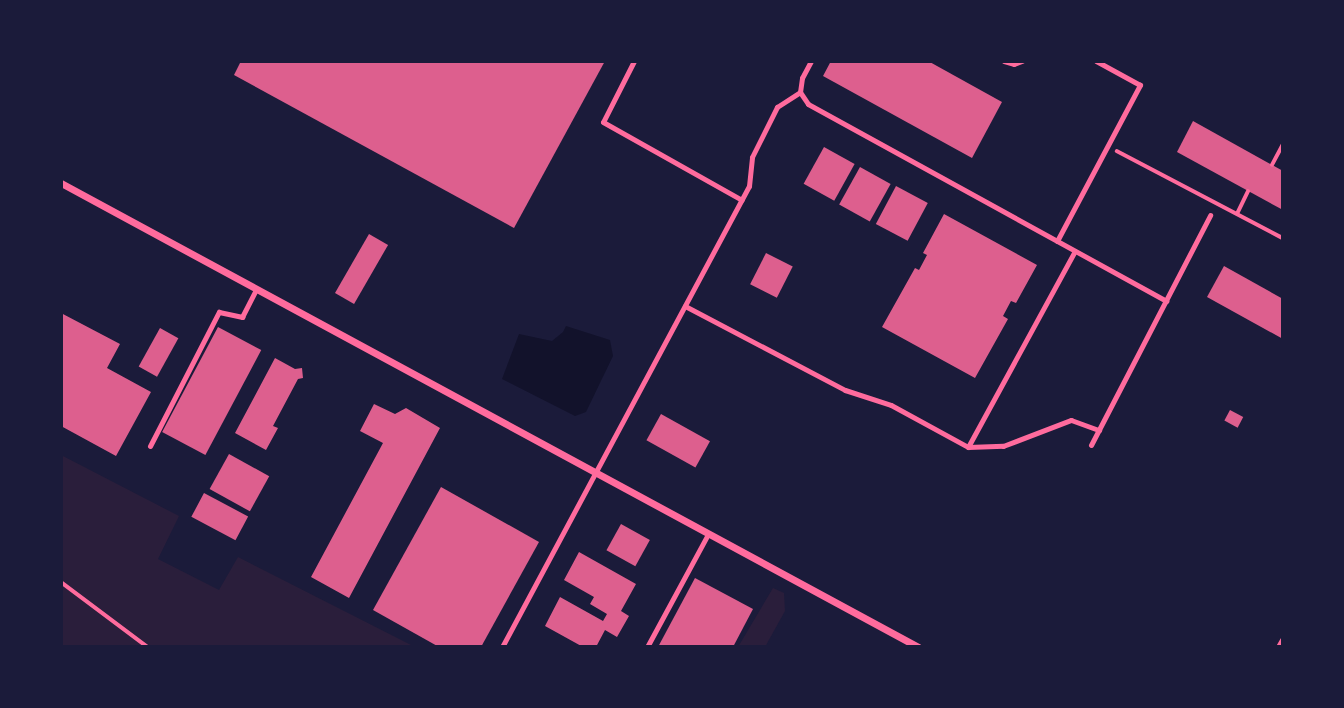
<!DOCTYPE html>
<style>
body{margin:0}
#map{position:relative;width:1344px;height:708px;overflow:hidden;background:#1b1b3a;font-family:Poppins,sans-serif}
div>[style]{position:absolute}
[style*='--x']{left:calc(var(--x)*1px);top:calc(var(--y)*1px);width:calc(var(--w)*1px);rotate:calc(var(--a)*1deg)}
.green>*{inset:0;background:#2a1e3b}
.water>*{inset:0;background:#12122b}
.building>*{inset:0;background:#dd5f8e;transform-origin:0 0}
.path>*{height:3.5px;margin:-1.75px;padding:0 1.75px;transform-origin:1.75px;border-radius:1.75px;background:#ff6b9d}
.service>*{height:5px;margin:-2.5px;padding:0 2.5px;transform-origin:2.5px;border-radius:2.5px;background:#ff6b9d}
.minor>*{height:7px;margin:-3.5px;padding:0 3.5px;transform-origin:3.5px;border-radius:3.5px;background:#ff6b9d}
span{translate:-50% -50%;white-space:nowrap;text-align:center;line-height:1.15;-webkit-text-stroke:5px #1b1b3a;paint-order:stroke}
.frame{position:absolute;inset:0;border:63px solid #1b1b3a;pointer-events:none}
</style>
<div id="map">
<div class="green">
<i style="clip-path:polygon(61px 455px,179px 516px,158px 559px,219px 590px,238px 557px,415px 647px,61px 647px)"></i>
<i style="clip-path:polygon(773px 588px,784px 593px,785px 611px,765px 647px,738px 647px)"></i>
</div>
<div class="water">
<i style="clip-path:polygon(566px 326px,610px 340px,613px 356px,586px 412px,575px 416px,502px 379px,519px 334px,552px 341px,563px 332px)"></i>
</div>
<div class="building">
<i style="clip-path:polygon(241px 61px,605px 61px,514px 228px,234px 75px)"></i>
<i style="clip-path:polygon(831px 61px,928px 61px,1002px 102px,972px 158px,823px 76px)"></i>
<i style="clip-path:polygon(1193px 121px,1283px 171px,1283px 210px,1177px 152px)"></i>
<i style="left:824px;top:147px;width:35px;height:42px;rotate:29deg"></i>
<i style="left:860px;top:167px;width:35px;height:43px;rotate:29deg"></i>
<i style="left:896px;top:186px;width:36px;height:43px;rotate:28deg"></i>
<i style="clip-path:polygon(944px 214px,1037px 265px,1016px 303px,1011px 301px,1003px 316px,1008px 319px,975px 378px,882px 327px,915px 268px,919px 270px,927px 255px,923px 253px)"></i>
<i style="left:369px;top:234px;width:22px;height:68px;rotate:30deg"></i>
<i style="left:766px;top:253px;width:30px;height:35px;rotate:27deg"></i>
<i style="clip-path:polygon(1224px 266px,1283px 299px,1283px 339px,1207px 297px)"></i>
<i style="clip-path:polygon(61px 313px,120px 344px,107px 368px,151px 392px,116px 456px,61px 426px)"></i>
<i style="left:218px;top:327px;width:49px;height:119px;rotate:28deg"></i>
<i style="left:160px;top:328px;width:21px;height:44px;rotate:29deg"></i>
<i style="clip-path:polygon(275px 358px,295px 369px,302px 368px,303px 378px,298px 379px,273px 426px,278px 428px,266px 450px,235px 433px)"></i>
<i style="clip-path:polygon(374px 404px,395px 414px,406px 408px,440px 428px,349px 598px,311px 577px,383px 443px,360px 431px)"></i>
<i style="left:1230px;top:410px;width:15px;height:12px;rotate:28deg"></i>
<i style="left:661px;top:414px;width:56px;height:30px;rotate:29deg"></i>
<i style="left:229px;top:454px;width:46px;height:40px;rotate:29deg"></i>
<i style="clip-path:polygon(441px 487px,539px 542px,481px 647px,439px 647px,373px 610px)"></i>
<i style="left:204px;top:493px;width:50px;height:27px;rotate:28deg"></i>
<i style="left:621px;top:524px;width:33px;height:30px;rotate:29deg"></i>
<i style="clip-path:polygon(579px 552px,636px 584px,621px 611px,629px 616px,617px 637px,605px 630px,596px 647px,583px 647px,545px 626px,560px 597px,603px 621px,607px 614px,590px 604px,594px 597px,564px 580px)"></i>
<i style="clip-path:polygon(695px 578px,753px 609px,733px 647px,658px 647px)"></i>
</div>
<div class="path">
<i style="--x:1117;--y:151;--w:187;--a:27.7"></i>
<i style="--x:1272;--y:165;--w:24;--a:-62"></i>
<i style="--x:1237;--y:214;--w:25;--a:-64"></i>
<i style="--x:61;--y:582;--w:109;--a:36.8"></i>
</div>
<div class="service">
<i style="--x:634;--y:61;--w:68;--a:116.9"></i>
<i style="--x:603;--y:122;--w:159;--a:29.3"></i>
<i style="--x:811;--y:61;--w:19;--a:118"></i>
<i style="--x:802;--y:78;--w:14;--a:98"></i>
<i style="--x:800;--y:92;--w:14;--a:56"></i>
<i style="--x:808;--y:104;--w:409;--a:28.8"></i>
<i style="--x:1004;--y:61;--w:10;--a:17"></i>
<i style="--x:1014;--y:64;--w:9;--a:-21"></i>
<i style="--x:1057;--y:241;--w:177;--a:-62"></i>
<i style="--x:1140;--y:85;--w:50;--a:-151.4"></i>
<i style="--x:685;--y:306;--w:181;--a:27.7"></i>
<i style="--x:845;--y:390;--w:48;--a:18.1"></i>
<i style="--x:891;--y:405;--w:88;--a:28.6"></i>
<i style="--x:968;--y:447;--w:35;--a:-2"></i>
<i style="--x:1003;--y:446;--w:73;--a:-20.9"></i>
<i style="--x:1071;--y:420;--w:30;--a:20"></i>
<i style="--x:1091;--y:445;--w:259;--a:-62.6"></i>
<i style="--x:150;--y:446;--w:151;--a:-62.8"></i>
<i style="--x:219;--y:312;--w:24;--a:12"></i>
<i style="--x:242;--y:317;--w:31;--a:-63"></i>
<i style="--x:968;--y:447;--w:223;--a:-61.4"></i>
<i style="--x:502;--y:647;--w:523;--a:-61.82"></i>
<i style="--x:749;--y:186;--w:29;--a:-84"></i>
<i style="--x:752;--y:157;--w:56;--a:-63.4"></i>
<i style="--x:777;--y:107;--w:27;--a:-33"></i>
<i style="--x:647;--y:647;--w:128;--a:-61.6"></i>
</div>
<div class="minor">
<i style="--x:61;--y:183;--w:975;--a:28.43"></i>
<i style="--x:1279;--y:647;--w:8;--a:-60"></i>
</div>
<div class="frame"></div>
</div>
